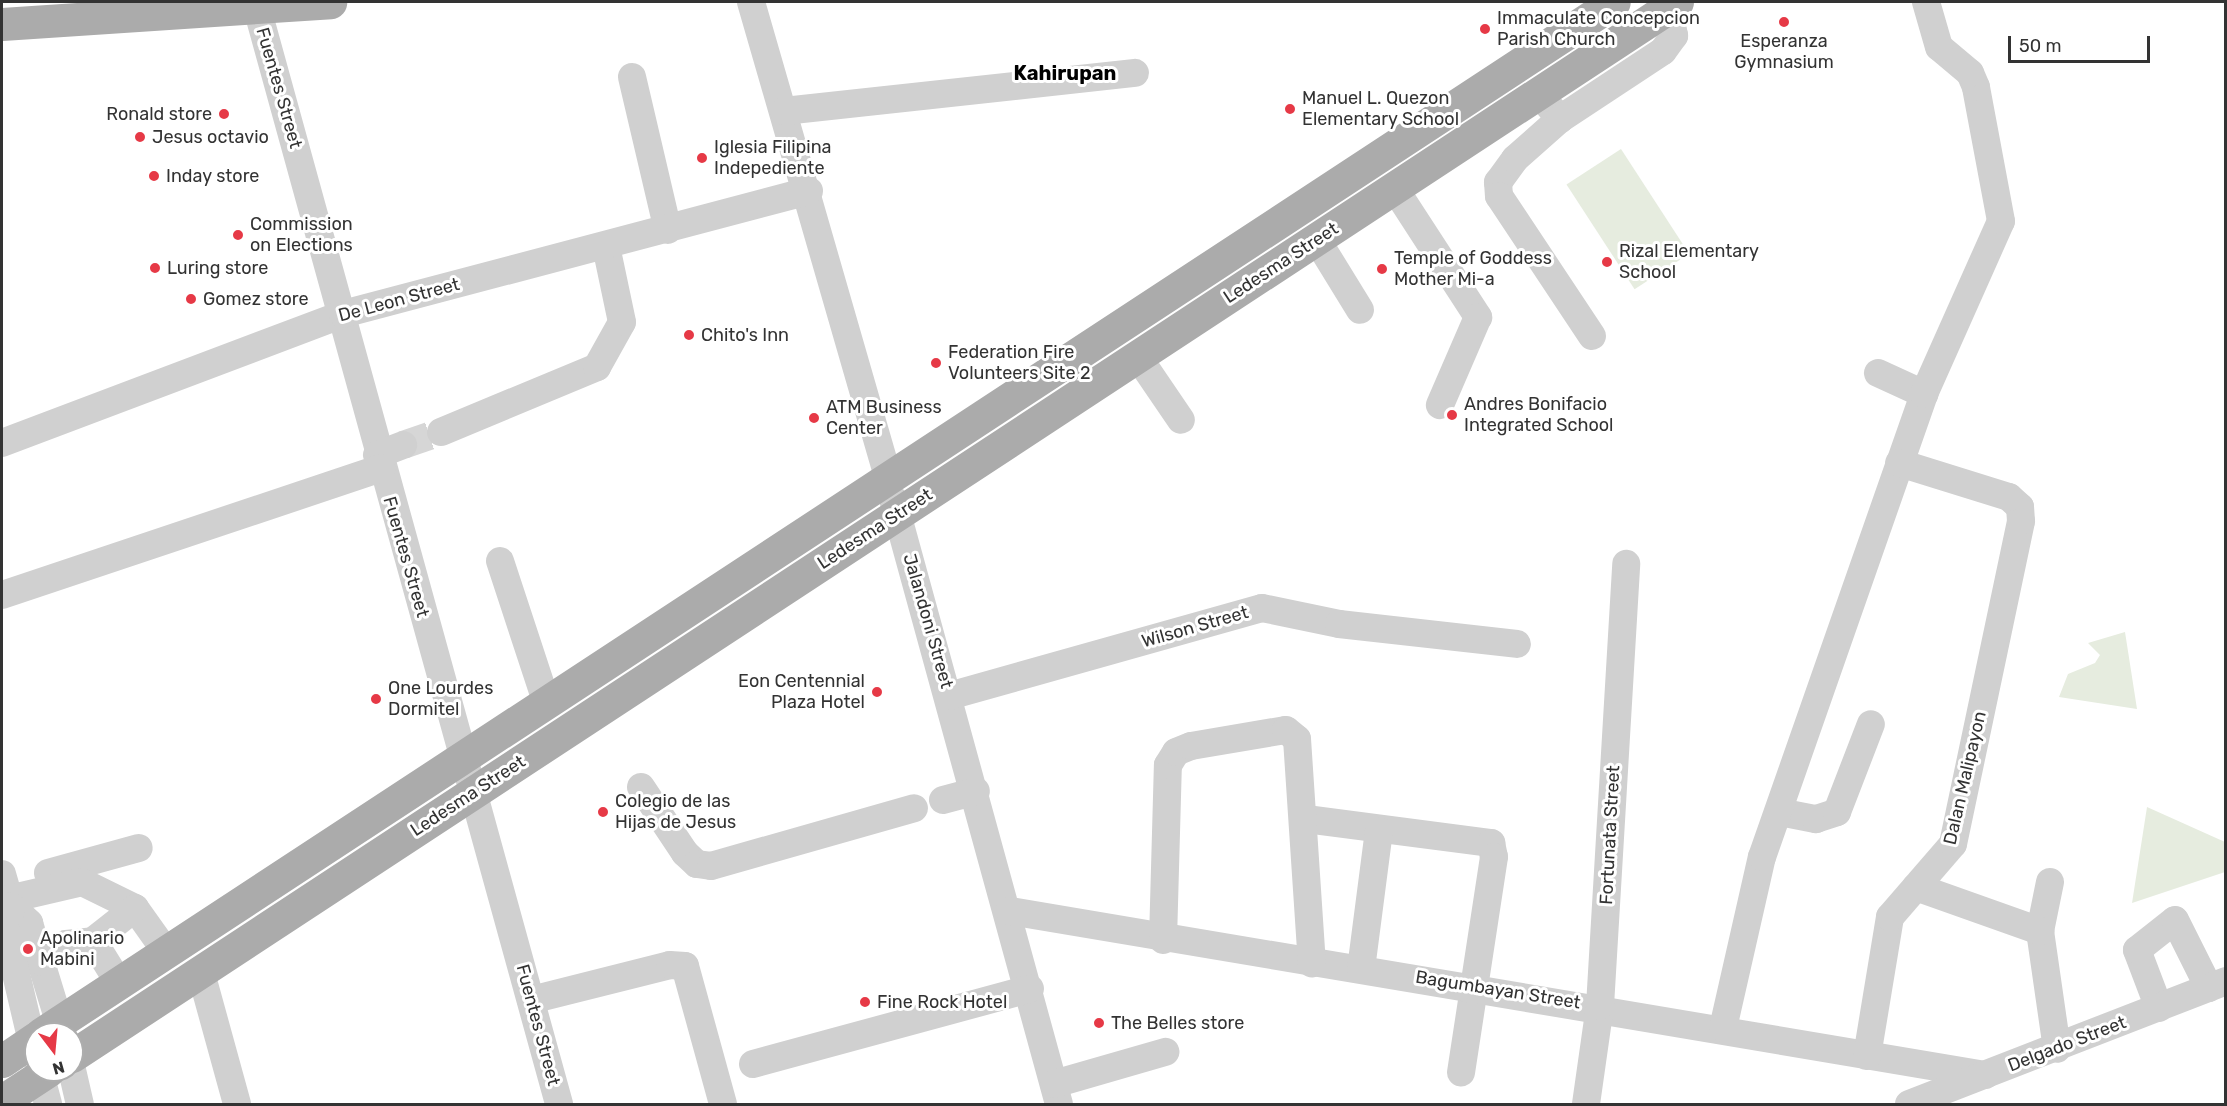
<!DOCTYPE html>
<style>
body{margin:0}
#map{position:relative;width:2227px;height:1106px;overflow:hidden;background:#fff;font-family:Rubik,sans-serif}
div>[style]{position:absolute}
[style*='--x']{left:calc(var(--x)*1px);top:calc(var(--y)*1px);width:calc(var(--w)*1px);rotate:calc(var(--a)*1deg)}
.green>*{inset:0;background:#e6ecdf;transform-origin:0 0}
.minor-tunnel>*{height:28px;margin-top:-14px;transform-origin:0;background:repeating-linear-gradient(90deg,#d6d6d6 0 28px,transparent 0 42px)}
.minor>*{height:28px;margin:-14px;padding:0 14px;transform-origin:14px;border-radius:14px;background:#d0d0d0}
.major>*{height:33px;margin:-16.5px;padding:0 16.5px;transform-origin:16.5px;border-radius:16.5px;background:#ababab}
.dots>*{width:16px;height:16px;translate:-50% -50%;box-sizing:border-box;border:3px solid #fff;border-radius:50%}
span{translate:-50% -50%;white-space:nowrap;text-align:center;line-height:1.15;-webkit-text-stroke:6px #fff;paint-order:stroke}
.poi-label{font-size:18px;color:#333}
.left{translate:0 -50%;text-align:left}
.right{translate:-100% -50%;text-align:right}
.street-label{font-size:18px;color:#333}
.neighbourhood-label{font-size:20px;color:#000;font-weight:700}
.frame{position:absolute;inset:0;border:3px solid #333;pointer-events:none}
.north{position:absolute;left:24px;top:1022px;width:60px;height:60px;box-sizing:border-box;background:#fff;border:2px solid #adadad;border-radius:50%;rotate:164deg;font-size:16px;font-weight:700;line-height:24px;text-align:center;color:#333}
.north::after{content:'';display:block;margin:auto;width:21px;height:27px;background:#e63946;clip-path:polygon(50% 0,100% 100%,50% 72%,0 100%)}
.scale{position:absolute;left:2008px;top:36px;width:142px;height:27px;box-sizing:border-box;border:3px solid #333;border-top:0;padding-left:8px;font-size:18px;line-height:21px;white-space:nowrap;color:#333;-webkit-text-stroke:4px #fff;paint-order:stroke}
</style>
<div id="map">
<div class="green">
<i style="left:1621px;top:149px;width:125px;height:65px;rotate:57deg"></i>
<i style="clip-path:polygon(2125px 632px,2137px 709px,2059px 697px,2068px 674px,2095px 663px,2100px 655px,2088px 643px)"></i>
<i style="clip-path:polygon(2147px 807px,2225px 842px,2225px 872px,2132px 903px)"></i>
</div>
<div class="minor-tunnel">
<i style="--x:403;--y:445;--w:40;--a:-18.9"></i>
</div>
<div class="minor">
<i style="--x:751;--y:2;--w:495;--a:73.9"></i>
<i style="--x:257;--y:8;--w:1137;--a:74.59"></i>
<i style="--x:632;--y:77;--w:157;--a:76.8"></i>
<i style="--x:1539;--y:94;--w:33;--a:50"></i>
<i style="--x:1560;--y:119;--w:60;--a:138.4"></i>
<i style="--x:1515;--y:159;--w:29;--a:126"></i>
<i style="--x:1498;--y:182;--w:14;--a:86"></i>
<i style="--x:1499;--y:196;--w:168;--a:56.4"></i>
<i style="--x:784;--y:111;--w:353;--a:-6.2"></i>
<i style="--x:1560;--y:119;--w:123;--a:-33.4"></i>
<i style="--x:1663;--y:51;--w:19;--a:-54"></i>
<i style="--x:1674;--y:36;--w:29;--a:-100"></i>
<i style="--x:1395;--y:189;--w:153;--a:57"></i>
<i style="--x:1478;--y:317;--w:96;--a:113.4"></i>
<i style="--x:1317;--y:240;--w:82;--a:58.4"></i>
<i style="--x:1138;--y:357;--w:76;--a:55.7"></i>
<i style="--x:1878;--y:373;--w:51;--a:24.5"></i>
<i style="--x:441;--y:432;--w:169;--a:-22.6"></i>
<i style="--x:597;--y:367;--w:51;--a:-60.9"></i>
<i style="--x:622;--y:322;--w:78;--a:-101.9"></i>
<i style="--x:2;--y:443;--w:365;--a:-20.7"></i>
<i style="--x:343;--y:314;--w:482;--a:-14.8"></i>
<i style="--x:377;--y:455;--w:28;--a:-21"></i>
<i style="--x:893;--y:499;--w:627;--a:74.66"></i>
<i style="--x:500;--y:561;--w:151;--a:71.8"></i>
<i style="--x:2;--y:595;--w:400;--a:-18.5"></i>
<i style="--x:949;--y:696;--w:325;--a:-15.7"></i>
<i style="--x:1262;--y:608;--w:79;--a:11.7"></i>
<i style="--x:1339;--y:624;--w:179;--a:6.4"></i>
<i style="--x:641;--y:787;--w:79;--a:56.3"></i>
<i style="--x:685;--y:853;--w:16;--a:43"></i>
<i style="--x:697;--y:864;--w:14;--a:8"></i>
<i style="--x:711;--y:866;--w:211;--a:-15.9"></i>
<i style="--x:943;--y:800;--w:34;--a:-15"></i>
<i style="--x:1779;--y:812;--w:38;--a:11"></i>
<i style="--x:1816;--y:819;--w:22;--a:-18"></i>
<i style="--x:1837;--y:812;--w:94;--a:-68.9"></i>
<i style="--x:1306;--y:819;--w:187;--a:7.4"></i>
<i style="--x:1491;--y:843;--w:14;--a:78"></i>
<i style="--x:1494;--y:857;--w:218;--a:98.7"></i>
<i style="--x:48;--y:873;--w:94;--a:-15.4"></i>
<i style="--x:2;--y:874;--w:33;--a:74"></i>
<i style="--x:11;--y:906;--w:25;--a:43"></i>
<i style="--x:29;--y:923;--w:116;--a:73"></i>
<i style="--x:2050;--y:882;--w:50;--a:101.5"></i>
<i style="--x:2040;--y:931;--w:119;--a:81.8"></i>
<i style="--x:1916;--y:887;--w:132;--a:19.5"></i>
<i style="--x:9;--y:899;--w:75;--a:-13.1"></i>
<i style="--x:82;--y:882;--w:59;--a:26.1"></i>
<i style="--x:135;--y:908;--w:55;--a:54.6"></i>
<i style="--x:11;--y:906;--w:25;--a:101"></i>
<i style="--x:6;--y:931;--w:131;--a:76.8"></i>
<i style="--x:1010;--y:911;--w:989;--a:9.55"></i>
<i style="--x:1163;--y:940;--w:175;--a:-88.4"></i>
<i style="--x:1168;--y:765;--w:15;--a:-58"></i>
<i style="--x:1176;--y:752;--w:16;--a:-22"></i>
<i style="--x:1191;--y:746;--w:96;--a:-9.6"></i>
<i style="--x:1286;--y:730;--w:14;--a:39"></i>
<i style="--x:1297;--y:739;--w:225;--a:86.2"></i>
<i style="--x:93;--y:941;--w:49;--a:58.2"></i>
<i style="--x:42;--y:962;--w:30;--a:-37"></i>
<i style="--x:66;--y:944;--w:27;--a:-6"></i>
<i style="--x:93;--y:941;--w:53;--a:-38.2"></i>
<i style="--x:1361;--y:969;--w:139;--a:-82.6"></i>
<i style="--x:201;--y:973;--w:136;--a:74.6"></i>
<i style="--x:531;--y:1000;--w:143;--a:-14.1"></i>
<i style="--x:670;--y:965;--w:15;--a:4"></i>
<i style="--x:685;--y:966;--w:143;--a:74.6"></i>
<i style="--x:2159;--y:1008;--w:62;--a:-110.8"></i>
<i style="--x:2137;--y:950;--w:48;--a:-38.3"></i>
<i style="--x:2175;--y:920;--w:76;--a:63.4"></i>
<i style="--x:1723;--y:1028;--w:175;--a:-77.2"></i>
<i style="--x:1762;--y:857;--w:491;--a:-70.7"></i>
<i style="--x:1924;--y:394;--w:189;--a:-66"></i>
<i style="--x:2001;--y:221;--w:136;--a:-100.6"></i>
<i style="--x:1976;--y:87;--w:15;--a:-113"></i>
<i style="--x:1970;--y:73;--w:40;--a:-140"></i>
<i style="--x:1939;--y:47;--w:47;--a:-106.1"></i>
<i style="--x:1867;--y:1056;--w:141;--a:-80.6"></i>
<i style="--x:1890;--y:917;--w:96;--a:-49.2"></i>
<i style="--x:1953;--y:844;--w:330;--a:-78.1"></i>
<i style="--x:2021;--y:521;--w:14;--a:-94"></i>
<i style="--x:2020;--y:507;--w:15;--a:-138"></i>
<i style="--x:2009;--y:497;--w:115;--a:-162.8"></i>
<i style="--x:753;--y:1064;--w:287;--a:-15.2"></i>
<i style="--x:39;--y:1070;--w:35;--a:75"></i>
<i style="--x:72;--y:1070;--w:35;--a:77"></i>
<i style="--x:1054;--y:1084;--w:116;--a:-16.1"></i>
<i style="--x:1586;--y:1104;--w:99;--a:-81.9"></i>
<i style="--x:1600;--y:1006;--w:443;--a:-86.6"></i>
<i style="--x:1909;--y:1104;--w:340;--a:-21.2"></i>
</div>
<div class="major">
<i style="--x:2;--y:24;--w:329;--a:-3.8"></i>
<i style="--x:41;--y:1034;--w:1881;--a:-33.27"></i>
<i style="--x:72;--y:1056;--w:1920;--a:-33.29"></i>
<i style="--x:2;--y:1061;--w:41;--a:-34.1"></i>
<i style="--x:2;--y:1101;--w:56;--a:-33.4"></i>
</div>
<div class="dots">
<i style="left:1784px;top:22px;background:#e63946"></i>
<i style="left:1485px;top:29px;background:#e63946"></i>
<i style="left:1290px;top:109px;background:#e63946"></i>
<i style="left:224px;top:114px;background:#e63946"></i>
<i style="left:140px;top:137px;background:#e63946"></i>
<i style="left:702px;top:158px;background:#e63946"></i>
<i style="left:154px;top:176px;background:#e63946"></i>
<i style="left:238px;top:235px;background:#e63946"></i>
<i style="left:1607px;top:262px;background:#e63946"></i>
<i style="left:155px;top:268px;background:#e63946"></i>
<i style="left:1382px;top:269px;background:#e63946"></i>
<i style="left:191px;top:299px;background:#e63946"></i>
<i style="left:689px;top:335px;background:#e63946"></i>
<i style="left:936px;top:363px;background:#e63946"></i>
<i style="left:1452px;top:415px;background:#e63946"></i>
<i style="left:814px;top:418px;background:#e63946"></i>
<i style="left:877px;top:692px;background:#e63946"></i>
<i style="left:376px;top:699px;background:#e63946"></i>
<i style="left:603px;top:812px;background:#e63946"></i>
<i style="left:28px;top:949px;background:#e63946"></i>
<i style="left:865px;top:1002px;background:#e63946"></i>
<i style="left:1099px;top:1023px;background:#e63946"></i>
</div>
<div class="poi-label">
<span class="left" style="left:1497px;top:29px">Immaculate Concepcion<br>Parish Church</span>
<span style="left:1784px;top:52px">Esperanza<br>Gymnasium</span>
<span class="left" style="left:1302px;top:109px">Manuel L. Quezon<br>Elementary School</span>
<span class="right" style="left:212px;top:114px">Ronald store</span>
<span class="left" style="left:152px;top:137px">Jesus octavio</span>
<span class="left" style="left:714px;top:158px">Iglesia Filipina<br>Indepediente</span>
<span class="left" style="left:166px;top:176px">Inday store</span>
<span class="left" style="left:250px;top:235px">Commission<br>on Elections</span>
<span class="left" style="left:1619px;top:262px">Rizal Elementary<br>School</span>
<span class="left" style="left:1394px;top:269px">Temple of Goddess<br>Mother Mi-a</span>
<span class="left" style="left:167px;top:268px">Luring store</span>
<span class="left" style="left:203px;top:299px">Gomez store</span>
<span class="left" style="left:701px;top:335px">Chito's Inn</span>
<span class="left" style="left:948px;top:363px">Federation Fire<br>Volunteers Site 2</span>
<span class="left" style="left:1464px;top:415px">Andres Bonifacio<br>Integrated School</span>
<span class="left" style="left:826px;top:418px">ATM Business<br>Center</span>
<span class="right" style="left:865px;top:692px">Eon Centennial<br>Plaza Hotel</span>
<span class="left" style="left:388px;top:699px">One Lourdes<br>Dormitel</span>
<span class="left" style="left:615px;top:812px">Colegio de las<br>Hijas de Jesus</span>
<span class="left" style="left:40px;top:949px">Apolinario<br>Mabini</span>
<span class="left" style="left:877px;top:1002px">Fine Rock Hotel</span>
<span class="left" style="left:1111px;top:1023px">The Belles store</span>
</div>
<div class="street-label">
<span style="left:279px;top:88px;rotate:74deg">Fuentes Street</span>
<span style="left:1281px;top:263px;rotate:-33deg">Ledesma Street</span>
<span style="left:399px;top:300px;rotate:-15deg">De Leon Street</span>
<span style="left:875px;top:529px;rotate:-33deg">Ledesma Street</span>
<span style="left:406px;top:557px;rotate:74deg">Fuentes Street</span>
<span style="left:928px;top:621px;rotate:74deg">Jalandoni Street</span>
<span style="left:1195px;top:627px;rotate:-16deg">Wilson Street</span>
<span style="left:1965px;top:778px;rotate:-77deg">Dalan Malipayon</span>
<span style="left:468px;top:796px;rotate:-33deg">Ledesma Street</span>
<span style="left:1610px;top:835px;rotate:-87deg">Fortunata Street</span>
<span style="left:1498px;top:990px;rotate:9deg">Bagumbayan Street</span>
<span style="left:538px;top:1025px;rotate:75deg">Fuentes Street</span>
<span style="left:2067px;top:1044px;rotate:-21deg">Delgado Street</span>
</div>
<div class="neighbourhood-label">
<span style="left:1065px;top:73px">Kahirupan</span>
</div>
<div class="frame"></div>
<div class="north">N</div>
<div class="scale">50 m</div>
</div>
